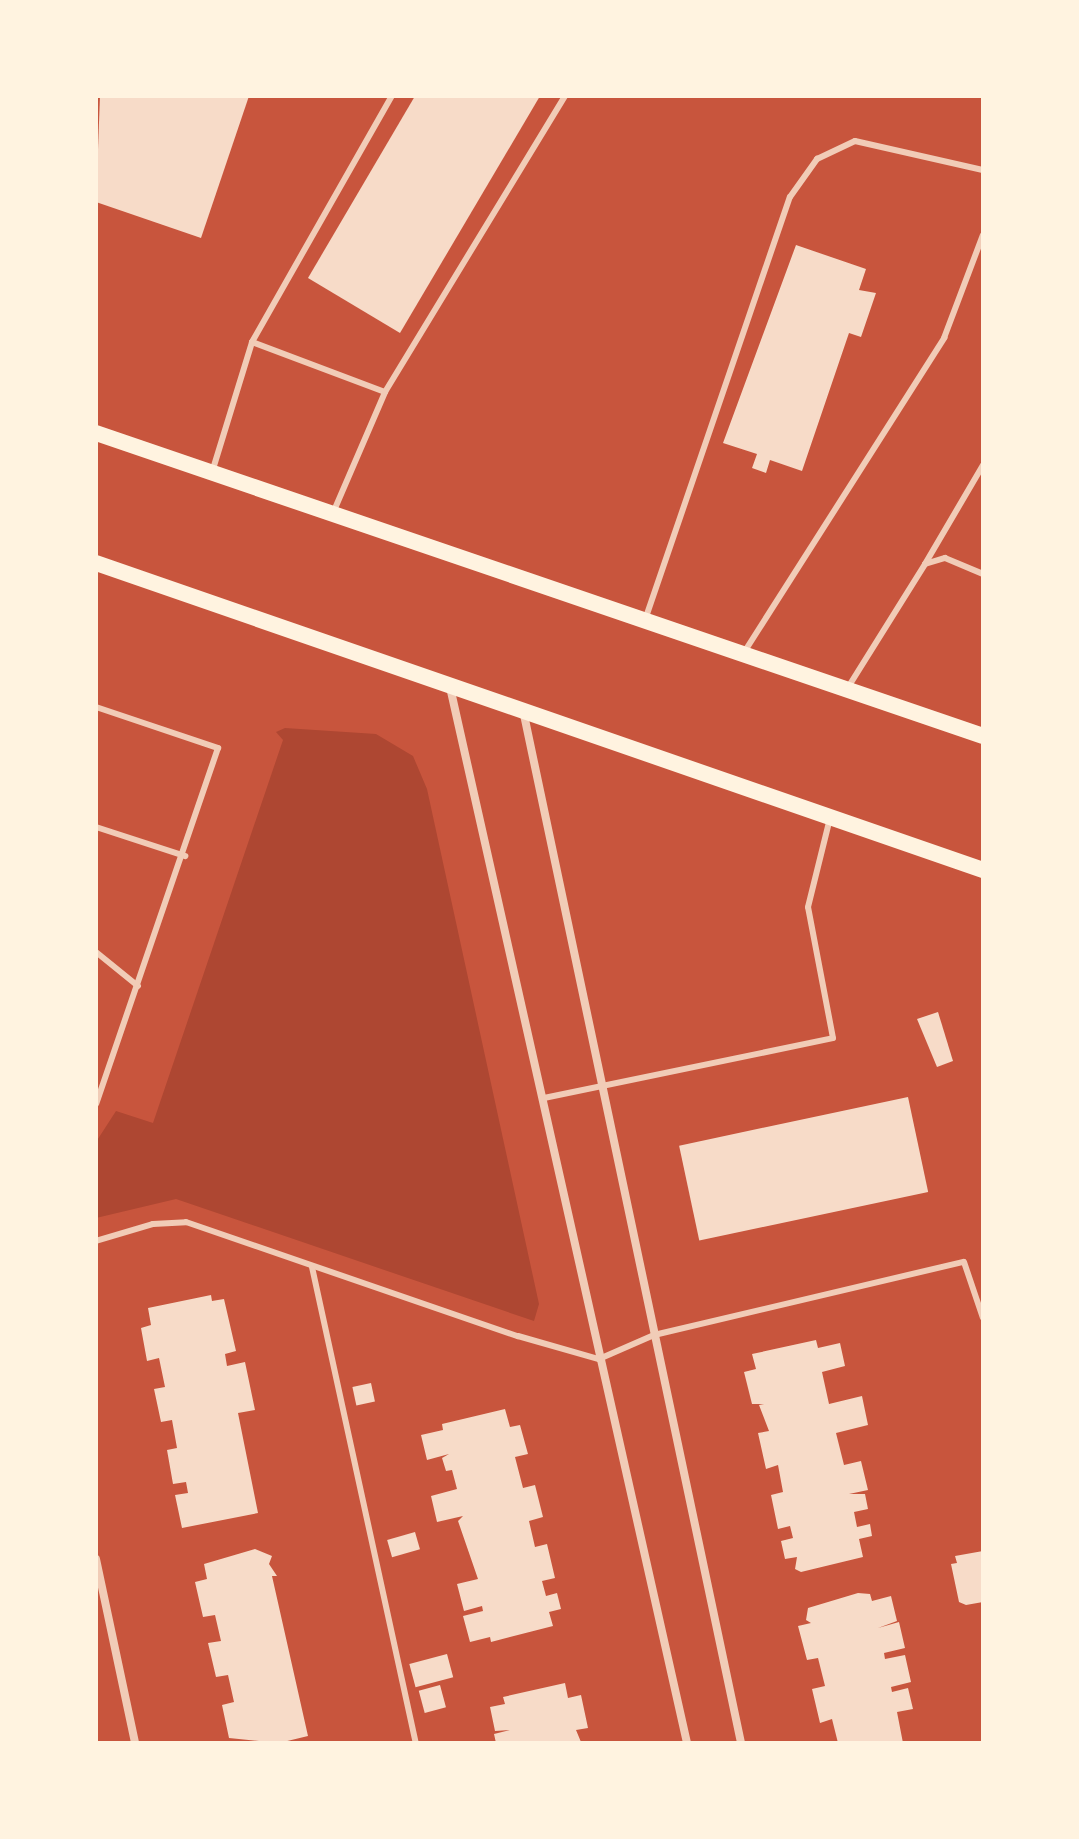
<!DOCTYPE html>
<style>
body{margin:0}
#map{position:relative;width:1079px;height:1839px;overflow:hidden;background:#c8553d;font-family:Cabin,sans-serif}
div>[style]{position:absolute}
[style*='--x']{left:calc(var(--x)*1px);top:calc(var(--y)*1px);width:calc(var(--w)*1px);rotate:calc(var(--a)*1deg)}
.green>*{inset:0;background:#ae4732}
.building>*{inset:0;background:#f7dbc8;transform-origin:0 0}
.service>*{height:6px;margin:-3px;padding:0 3px;transform-origin:3px;border-radius:3px;background:#f1ccb7}
.minor>*{height:8px;margin:-4px;padding:0 4px;transform-origin:4px;border-radius:4px;background:#f1ccb7}
.secondary>*{height:16px;margin:-8px;padding:0 8px;transform-origin:8px;border-radius:8px;background:#fff3e0}
span{translate:-50% -50%;white-space:nowrap;text-align:center;line-height:1.15;-webkit-text-stroke:8px #fff3e0;paint-order:stroke}
.frame{position:absolute;inset:0;border:98px solid #fff3e0;pointer-events:none}
</style>
<div id="map">
<div class="green">
<i style="clip-path:polygon(285px 728px,376px 734px,413px 756px,427px 789px,539px 1304px,534px 1321px,176px 1199px,96px 1218px,96px 1142px,116px 1111px,153px 1123px,283px 740px,276px 732px)"></i>
</div>
<div class="building">
<i style="clip-path:polygon(100px 96px,249px 96px,201px 238px,96px 202px)"></i>
<i style="clip-path:polygon(415px 96px,540px 96px,400px 333px,308px 278px)"></i>
<i style="clip-path:polygon(796px 245px,866px 269px,859px 290px,876px 293px,861px 337px,849px 333px,802px 471px,770px 460px,766px 473px,752px 468px,757px 454px,723px 443px)"></i>
<i style="clip-path:polygon(938px 1012px,953px 1061px,937px 1067px,917px 1019px)"></i>
<i style="left:908px;top:1097px;width:97px;height:234px;rotate:78deg"></i>
<i style="clip-path:polygon(211px 1295px,212px 1301px,224px 1299px,236px 1351px,225px 1354px,227px 1366px,245px 1362px,255px 1410px,238px 1413px,258px 1513px,182px 1528px,175px 1495px,188px 1493px,186px 1482px,173px 1484px,167px 1450px,177px 1448px,172px 1420px,161px 1422px,154px 1389px,165px 1387px,159px 1358px,147px 1361px,141px 1328px,151px 1325px,148px 1308px)"></i>
<i style="clip-path:polygon(816px 1340px,818px 1348px,840px 1343px,845px 1366px,822px 1372px,829px 1404px,862px 1396px,868px 1425px,836px 1433px,844px 1465px,861px 1461px,868px 1490px,849px 1494px,865px 1494px,868px 1509px,854px 1512px,857px 1527px,870px 1524px,872px 1536px,859px 1539px,863px 1557px,801px 1572px,795px 1569px,797px 1557px,785px 1559px,781px 1541px,793px 1538px,790px 1526px,778px 1529px,771px 1495px,783px 1492px,778px 1465px,766px 1469px,758px 1433px,769px 1431px,759px 1405px,764px 1404px,752px 1404px,744px 1372px,756px 1369px,752px 1354px)"></i>
<i style="left:371px;top:1383px;width:19px;height:19px;rotate:78deg"></i>
<i style="clip-path:polygon(505px 1409px,510px 1427px,520px 1425px,528px 1454px,515px 1457px,523px 1488px,535px 1485px,543px 1517px,529px 1521px,535px 1547px,547px 1544px,555px 1578px,542px 1581px,546px 1596px,557px 1593px,561px 1609px,549px 1612px,553px 1626px,491px 1642px,490px 1637px,470px 1642px,463px 1616px,483px 1611px,482px 1606px,464px 1611px,457px 1584px,478px 1579px,458px 1521px,463px 1516px,437px 1522px,431px 1496px,457px 1489px,452px 1470px,446px 1471px,442px 1458px,449px 1454px,427px 1460px,421px 1435px,443px 1430px,442px 1424px)"></i>
<i style="left:415px;top:1532px;width:18px;height:29px;rotate:74deg"></i>
<i style="clip-path:polygon(255px 1549px,272px 1556px,269px 1564px,277px 1576px,272px 1576px,308px 1736px,279px 1743px,229px 1738px,222px 1705px,234px 1702px,228px 1675px,216px 1677px,208px 1643px,221px 1641px,215px 1615px,203px 1617px,195px 1582px,207px 1579px,204px 1564px)"></i>
<i style="clip-path:polygon(983px 1551px,983px 1602px,966px 1605px,959px 1602px,951px 1564px,957px 1563px,955px 1556px)"></i>
<i style="clip-path:polygon(858px 1593px,870px 1594px,872px 1601px,891px 1596px,897px 1621px,878px 1628px,899px 1622px,905px 1648px,884px 1653px,885px 1659px,905px 1655px,911px 1682px,891px 1687px,892px 1692px,908px 1688px,913px 1709px,897px 1712px,903px 1743px,838px 1743px,832px 1719px,820px 1723px,812px 1689px,825px 1686px,818px 1658px,807px 1660px,798px 1626px,811px 1623px,806px 1620px,808px 1608px)"></i>
<i style="left:447px;top:1654px;width:24px;height:39px;rotate:75deg"></i>
<i style="clip-path:polygon(565px 1683px,568px 1698px,581px 1695px,588px 1728px,576px 1730px,581px 1742px,496px 1743px,494px 1734px,510px 1730px,495px 1731px,490px 1707px,505px 1704px,503px 1697px)"></i>
<i style="left:440px;top:1685px;width:23px;height:22px;rotate:75deg"></i>
</div>
<div class="service">
<i style="--x:252;--y:342;--w:142;--a:20.6"></i>
<i style="--x:213;--y:469;--w:133;--a:-72.9"></i>
<i style="--x:252;--y:342;--w:283;--a:-60.4"></i>
<i style="--x:333;--y:513;--w:132;--a:-66.7"></i>
<i style="--x:385;--y:392;--w:346;--a:-58.7"></i>
<i style="--x:925;--y:564;--w:115;--a:-59.6"></i>
<i style="--x:646;--y:617;--w:444;--a:-71.1"></i>
<i style="--x:790;--y:197;--w:47;--a:-54.6"></i>
<i style="--x:817;--y:159;--w:42;--a:-25.3"></i>
<i style="--x:855;--y:141;--w:131;--a:12.8"></i>
<i style="--x:743;--y:654;--w:375;--a:-57.5"></i>
<i style="--x:944;--y:338;--w:110;--a:-69.3"></i>
<i style="--x:847;--y:689;--w:147;--a:-58"></i>
<i style="--x:925;--y:564;--w:21;--a:-17"></i>
<i style="--x:945;--y:558;--w:41;--a:22.8"></i>
<i style="--x:96;--y:707;--w:129;--a:18.6"></i>
<i style="--x:218;--y:748;--w:376;--a:108.9"></i>
<i style="--x:96;--y:827;--w:94;--a:18"></i>
<i style="--x:96;--y:952;--w:54;--a:39"></i>
<i style="--x:544;--y:1098;--w:295;--a:-11.7"></i>
<i style="--x:833;--y:1038;--w:133;--a:-100.8"></i>
<i style="--x:808;--y:907;--w:92;--a:-76.1"></i>
<i style="--x:96;--y:1241;--w:59;--a:-16.6"></i>
<i style="--x:153;--y:1224;--w:33;--a:-3"></i>
<i style="--x:186;--y:1222;--w:351;--a:19"></i>
<i style="--x:518;--y:1336;--w:84;--a:15.9"></i>
<i style="--x:599;--y:1359;--w:60;--a:-23.6"></i>
<i style="--x:654;--y:1335;--w:318;--a:-13.3"></i>
<i style="--x:964;--y:1262;--w:59;--a:71.3"></i>
<i style="--x:312;--y:1267;--w:487;--a:77.7"></i>
</div>
<div class="minor">
<i style="--x:450;--y:687;--w:1082;--a:77.35"></i>
<i style="--x:523;--y:710;--w:1056;--a:78.08"></i>
<i style="--x:96;--y:1559;--w:188;--a:78"></i>
</div>
<div class="secondary">
<i style="--x:96;--y:433;--w:937;--a:18.86"></i>
<i style="--x:96;--y:563;--w:939;--a:19.09"></i>
</div>
<div class="frame"></div>
</div>
